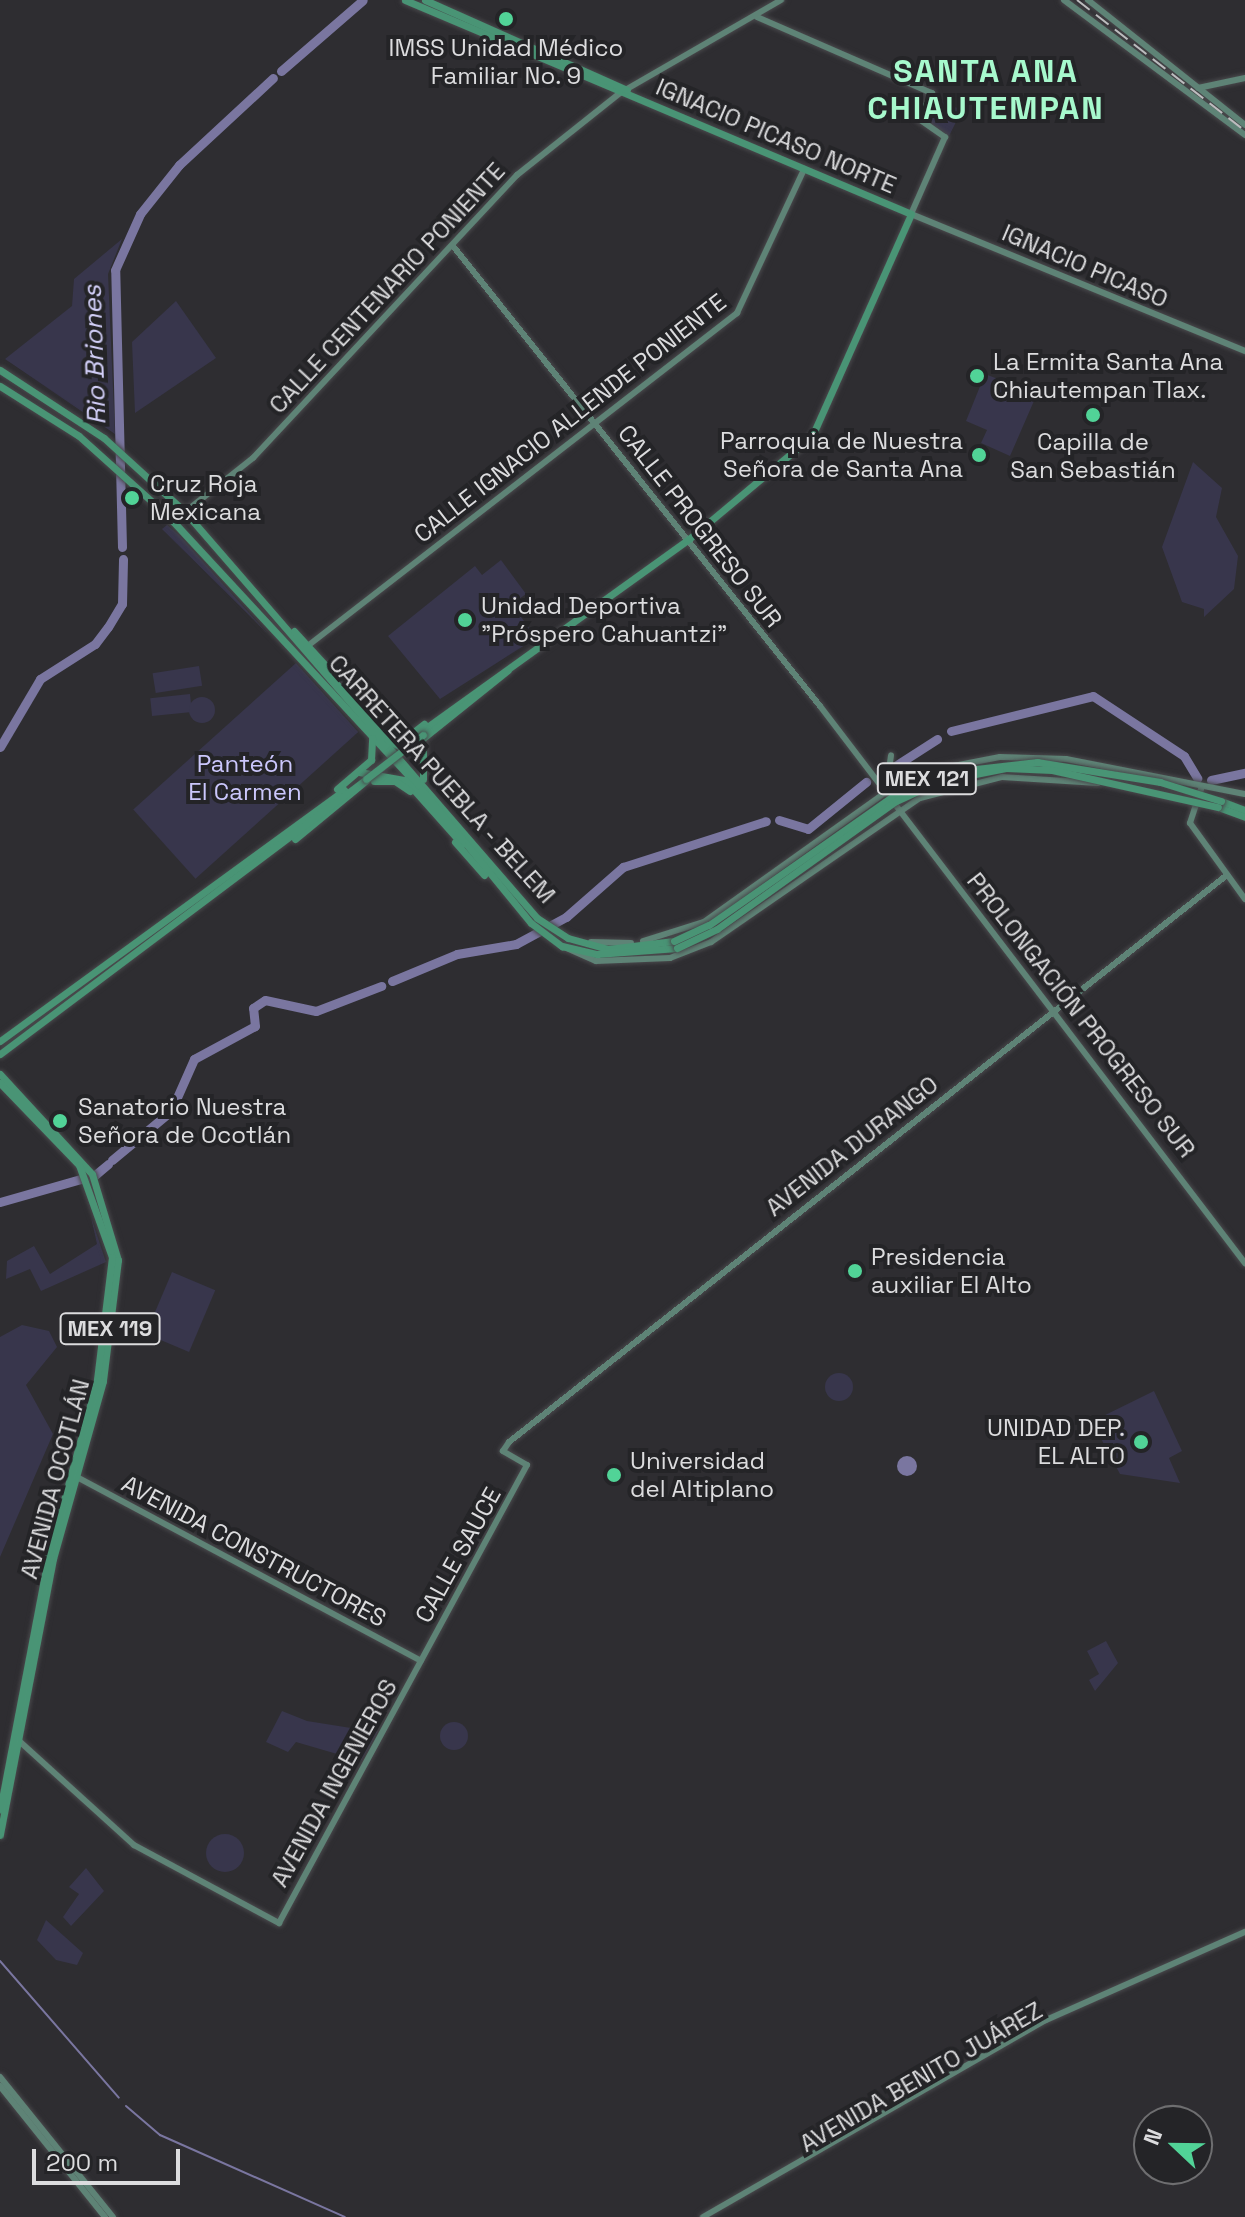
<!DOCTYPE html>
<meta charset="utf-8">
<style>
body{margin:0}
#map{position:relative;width:1245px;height:2217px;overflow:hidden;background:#2e2d31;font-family:"Space Grotesk",sans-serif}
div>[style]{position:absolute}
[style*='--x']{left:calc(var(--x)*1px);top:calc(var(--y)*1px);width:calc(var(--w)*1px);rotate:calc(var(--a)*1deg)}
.green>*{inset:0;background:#38364c;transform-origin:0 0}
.round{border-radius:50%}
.water>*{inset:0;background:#7a76a0}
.stream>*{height:2px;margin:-1px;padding:0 1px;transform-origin:1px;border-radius:1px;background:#7a76a0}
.river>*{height:9px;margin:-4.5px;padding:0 4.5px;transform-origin:4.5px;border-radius:4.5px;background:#7a76a0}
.roads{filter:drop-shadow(0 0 2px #49494c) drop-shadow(0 0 2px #49494c)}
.secondary>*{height:6px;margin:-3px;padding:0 3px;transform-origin:3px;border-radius:3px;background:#5e8376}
.primary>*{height:7px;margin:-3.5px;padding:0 3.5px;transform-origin:3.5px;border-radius:3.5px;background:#499475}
.rail>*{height:2px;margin-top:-1px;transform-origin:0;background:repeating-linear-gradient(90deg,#bcbcbe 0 16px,transparent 0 24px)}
.bridges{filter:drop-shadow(0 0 2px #49494c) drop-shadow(0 0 2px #49494c)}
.primary-bridge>*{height:7px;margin:-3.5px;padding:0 3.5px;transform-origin:3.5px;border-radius:3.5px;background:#499475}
.dots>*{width:22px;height:22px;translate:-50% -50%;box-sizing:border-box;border:4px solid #242427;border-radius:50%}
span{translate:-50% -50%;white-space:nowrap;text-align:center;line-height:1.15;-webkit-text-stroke:8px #242427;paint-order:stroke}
.shield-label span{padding:2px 6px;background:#242427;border:2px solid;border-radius:6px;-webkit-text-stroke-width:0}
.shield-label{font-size:22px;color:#dcdcde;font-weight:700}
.poi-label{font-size:24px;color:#dcdcde}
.left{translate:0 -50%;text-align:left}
.right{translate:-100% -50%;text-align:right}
.street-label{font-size:24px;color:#dcdcde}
.park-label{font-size:24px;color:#cbc7fc}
.water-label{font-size:26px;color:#d2cff8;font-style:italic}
.district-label{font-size:32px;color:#a7f9cd;font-weight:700;letter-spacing:2px}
.north{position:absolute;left:1133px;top:2105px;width:80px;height:80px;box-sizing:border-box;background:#242427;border:2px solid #6e6e70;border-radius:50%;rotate:292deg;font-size:22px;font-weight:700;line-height:32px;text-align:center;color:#dcdcde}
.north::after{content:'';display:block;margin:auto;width:28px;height:36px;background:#51d397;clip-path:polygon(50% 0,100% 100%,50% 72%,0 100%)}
.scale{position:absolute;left:32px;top:2149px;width:148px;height:36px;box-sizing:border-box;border:4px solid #dcdcde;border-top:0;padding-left:10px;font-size:24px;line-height:28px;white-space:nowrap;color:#dcdcde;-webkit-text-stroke:6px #242427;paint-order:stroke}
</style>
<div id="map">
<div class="green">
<i style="clip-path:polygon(934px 98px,962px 110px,949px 136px,920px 118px)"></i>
<i style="clip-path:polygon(122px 239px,108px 274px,115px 434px,5px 359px,72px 306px,74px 279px)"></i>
<i style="clip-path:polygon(176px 301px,216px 358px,135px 413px,132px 342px)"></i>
<i style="clip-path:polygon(985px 374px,1037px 394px,1010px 456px,981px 443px,987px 430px,966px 421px)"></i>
<i style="clip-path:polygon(1193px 462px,1222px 488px,1216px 517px,1238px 556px,1234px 589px,1204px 617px,1204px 609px,1182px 602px,1162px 547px)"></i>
<i style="clip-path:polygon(167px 525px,179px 535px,268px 634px,162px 529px)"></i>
<i style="clip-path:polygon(501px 560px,526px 594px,512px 604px,536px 638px,440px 699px,388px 636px,475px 566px,482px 575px)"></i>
<i style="left:296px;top:663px;width:93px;height:219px;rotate:48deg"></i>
<i style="left:199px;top:666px;width:20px;height:47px;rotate:81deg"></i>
<i style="left:190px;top:694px;width:18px;height:40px;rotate:84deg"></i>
<i class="round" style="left:189px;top:697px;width:26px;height:26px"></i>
<i style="clip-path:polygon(91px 1217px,106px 1262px,41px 1291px,30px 1269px,6px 1279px,7px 1261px,34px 1246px,50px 1274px,97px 1244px)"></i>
<i style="left:172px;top:1272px;width:47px;height:67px;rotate:23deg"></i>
<i style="clip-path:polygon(22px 1325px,49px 1331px,57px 1347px,26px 1385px,53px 1434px,0 1557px,0 1337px)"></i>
<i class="round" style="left:825px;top:1373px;width:28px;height:28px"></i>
<i style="clip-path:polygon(1154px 1391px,1182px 1451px,1169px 1458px,1180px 1483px,1120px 1474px,1098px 1433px,1095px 1420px)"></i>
<i style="clip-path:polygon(1106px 1641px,1118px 1663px,1095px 1691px,1089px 1680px,1099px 1674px,1087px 1651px)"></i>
<i style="clip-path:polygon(282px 1711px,307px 1721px,351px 1728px,355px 1722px,378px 1731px,361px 1761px,296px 1742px,288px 1752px,266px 1742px)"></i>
<i class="round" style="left:440px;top:1722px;width:28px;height:28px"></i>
<i class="round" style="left:206px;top:1834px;width:38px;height:38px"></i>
<i style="clip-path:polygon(86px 1868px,104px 1891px,71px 1926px,63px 1917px,79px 1894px,69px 1887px)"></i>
<i style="clip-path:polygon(46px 1920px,83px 1953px,77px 1965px,56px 1960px,37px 1940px)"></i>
</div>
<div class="water">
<i class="round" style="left:897px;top:1456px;width:20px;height:20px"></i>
</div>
<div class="stream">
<i style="--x:0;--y:1961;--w:181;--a:49"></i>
<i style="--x:126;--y:2106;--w:45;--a:40.5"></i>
<i style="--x:160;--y:2135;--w:202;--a:23.9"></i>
</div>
<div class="river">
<i style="--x:281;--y:71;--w:108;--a:-40.9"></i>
<i style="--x:122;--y:547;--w:277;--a:-91.4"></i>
<i style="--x:115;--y:270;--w:61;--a:-65.9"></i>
<i style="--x:140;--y:214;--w:63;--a:-51.5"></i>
<i style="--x:179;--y:165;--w:128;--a:-42.8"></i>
<i style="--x:951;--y:731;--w:146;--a:-13.8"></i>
<i style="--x:1093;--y:696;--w:109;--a:33.4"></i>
<i style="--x:1184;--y:756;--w:26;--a:59"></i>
<i style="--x:0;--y:747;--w:79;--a:-59.5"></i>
<i style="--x:40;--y:679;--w:65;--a:-32.5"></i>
<i style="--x:95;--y:644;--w:21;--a:-53"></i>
<i style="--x:108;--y:627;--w:27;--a:-59"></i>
<i style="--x:122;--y:604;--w:45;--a:-88.7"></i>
<i style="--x:895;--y:766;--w:50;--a:-32.7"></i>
<i style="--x:1211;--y:780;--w:35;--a:-12"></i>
<i style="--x:779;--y:820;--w:30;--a:17"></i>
<i style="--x:808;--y:829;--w:75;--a:-39"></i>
<i style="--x:392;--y:981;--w:70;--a:-22.6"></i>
<i style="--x:457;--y:954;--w:60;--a:-9.6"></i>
<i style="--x:516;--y:944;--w:57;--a:-28.4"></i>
<i style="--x:566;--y:917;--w:76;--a:-41.3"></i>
<i style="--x:623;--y:867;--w:150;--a:-17.8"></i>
<i style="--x:112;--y:1160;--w:77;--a:-39.7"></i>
<i style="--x:171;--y:1111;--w:57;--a:-66.1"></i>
<i style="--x:194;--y:1059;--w:69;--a:-28.4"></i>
<i style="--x:255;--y:1026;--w:18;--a:-96"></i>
<i style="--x:253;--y:1008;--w:14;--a:-34"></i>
<i style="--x:265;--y:1000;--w:52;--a:12.2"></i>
<i style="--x:316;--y:1011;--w:70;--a:-21"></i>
<i style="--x:0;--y:1202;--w:99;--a:-15.9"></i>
<i style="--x:95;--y:1175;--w:17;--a:-40"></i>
</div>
<div class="roads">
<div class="secondary">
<i style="--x:1064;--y:0;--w:226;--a:36.7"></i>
<i style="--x:1088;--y:0;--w:201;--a:38.5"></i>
<i style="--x:757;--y:17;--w:191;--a:23.5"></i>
<i style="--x:932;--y:93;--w:29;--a:117"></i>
<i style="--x:919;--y:119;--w:32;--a:35"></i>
<i style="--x:945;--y:137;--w:84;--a:113.8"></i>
<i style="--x:911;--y:214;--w:361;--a:22.3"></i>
<i style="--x:1198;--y:88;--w:48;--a:-12"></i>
<i style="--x:453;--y:246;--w:588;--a:51.42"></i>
<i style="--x:820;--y:706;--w:701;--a:52.66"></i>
<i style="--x:185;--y:512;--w:87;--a:-38.5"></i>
<i style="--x:253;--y:458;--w:387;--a:-47"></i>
<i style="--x:517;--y:175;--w:132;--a:-38.5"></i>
<i style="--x:620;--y:93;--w:186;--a:-30"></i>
<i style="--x:305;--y:648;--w:547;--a:-37.79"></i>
<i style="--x:737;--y:313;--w:159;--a:-65"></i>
<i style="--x:1202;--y:786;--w:39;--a:108"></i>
<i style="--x:1190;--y:823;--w:94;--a:54.1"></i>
<i style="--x:886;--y:791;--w:36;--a:-82"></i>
<i style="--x:643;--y:941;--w:64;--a:-17.3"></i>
<i style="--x:704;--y:922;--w:224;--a:-35.5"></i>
<i style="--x:886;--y:792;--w:57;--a:-23.9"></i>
<i style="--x:938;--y:769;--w:63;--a:-11"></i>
<i style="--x:1000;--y:757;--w:66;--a:1.7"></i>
<i style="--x:1066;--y:759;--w:182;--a:11.1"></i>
<i style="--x:591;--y:942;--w:40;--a:1.4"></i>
<i style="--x:562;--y:946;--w:37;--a:24"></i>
<i style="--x:596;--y:961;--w:74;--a:-2.3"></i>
<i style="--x:670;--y:958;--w:44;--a:-21.3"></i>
<i style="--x:711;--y:942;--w:254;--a:-34.6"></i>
<i style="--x:920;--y:798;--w:85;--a:-14.4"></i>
<i style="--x:1002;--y:777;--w:96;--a:3.6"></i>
<i style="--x:75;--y:1476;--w:392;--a:28.1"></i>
<i style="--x:17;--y:1739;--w:158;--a:42.2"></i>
<i style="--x:134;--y:1845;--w:165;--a:28.3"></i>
<i style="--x:279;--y:1923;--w:521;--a:-61.57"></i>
<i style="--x:527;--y:1465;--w:28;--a:-150"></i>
<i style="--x:503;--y:1451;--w:11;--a:-56"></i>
<i style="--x:509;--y:1442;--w:915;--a:-38.3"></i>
<i style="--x:0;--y:2077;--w:180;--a:51.1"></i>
<i style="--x:0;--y:2086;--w:168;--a:51.3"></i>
<i style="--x:703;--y:2217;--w:396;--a:-29.9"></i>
<i style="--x:1046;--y:2020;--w:218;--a:-23.9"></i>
</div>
<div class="primary">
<i style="--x:405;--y:0;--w:549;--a:22.92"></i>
<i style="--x:911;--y:214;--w:243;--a:114"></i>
<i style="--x:812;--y:436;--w:160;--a:140.1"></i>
<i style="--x:689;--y:539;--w:331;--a:144.3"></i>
<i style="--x:425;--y:0;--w:221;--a:24"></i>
<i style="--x:0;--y:370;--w:124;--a:33.2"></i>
<i style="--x:104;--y:438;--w:110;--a:42.4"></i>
<i style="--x:185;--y:512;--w:537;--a:49.07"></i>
<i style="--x:537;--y:918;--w:37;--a:33"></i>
<i style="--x:568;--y:938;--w:41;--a:15.4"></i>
<i style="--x:608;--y:949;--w:66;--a:-6.9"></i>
<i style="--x:0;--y:386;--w:93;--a:32.3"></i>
<i style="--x:79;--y:436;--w:121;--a:42"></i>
<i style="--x:169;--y:517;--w:372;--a:47.2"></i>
<i style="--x:422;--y:790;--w:172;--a:50.7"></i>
<i style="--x:531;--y:923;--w:39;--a:37"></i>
<i style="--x:562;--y:946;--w:36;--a:13"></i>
<i style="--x:597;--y:954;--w:80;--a:-4.3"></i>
<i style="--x:294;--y:631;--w:47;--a:47.6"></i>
<i style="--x:320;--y:666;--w:100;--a:47.4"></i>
<i style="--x:388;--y:740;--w:22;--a:30"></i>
<i style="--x:407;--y:751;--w:129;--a:-38.7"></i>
<i style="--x:388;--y:734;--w:17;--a:17"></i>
<i style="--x:402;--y:741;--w:28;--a:-38"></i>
<i style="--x:423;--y:745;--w:34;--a:90"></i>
<i style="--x:359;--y:772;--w:47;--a:9.9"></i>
<i style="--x:405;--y:780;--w:86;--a:48.3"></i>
<i style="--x:374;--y:781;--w:21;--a:0"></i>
<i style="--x:395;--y:781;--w:18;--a:34"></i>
<i style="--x:337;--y:789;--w:45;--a:-40.5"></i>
<i style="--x:371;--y:760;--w:22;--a:-87"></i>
<i style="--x:1221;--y:801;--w:26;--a:21"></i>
<i style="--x:1218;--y:807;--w:29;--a:20"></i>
<i style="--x:295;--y:839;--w:126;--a:-39.5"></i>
<i style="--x:455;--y:842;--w:44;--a:48.7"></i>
<i style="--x:0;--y:1041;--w:426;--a:-36.1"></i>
<i style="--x:0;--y:1054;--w:458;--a:-36.9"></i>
<i style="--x:0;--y:1074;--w:136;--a:47.4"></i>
<i style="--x:92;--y:1174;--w:90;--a:73.2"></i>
<i style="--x:118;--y:1260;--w:122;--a:97.1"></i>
<i style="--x:103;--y:1381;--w:185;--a:105.7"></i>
<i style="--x:53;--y:1559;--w:281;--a:100.9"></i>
<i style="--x:0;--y:1083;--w:114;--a:46.1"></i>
<i style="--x:79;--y:1165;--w:98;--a:70.3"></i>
<i style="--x:112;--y:1257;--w:124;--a:97"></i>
<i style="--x:97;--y:1380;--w:185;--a:105.4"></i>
<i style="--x:48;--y:1558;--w:256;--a:100.8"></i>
</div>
</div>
<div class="rail">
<i style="--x:1077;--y:0;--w:213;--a:37.9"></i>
</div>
<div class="bridges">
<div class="primary-bridge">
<i style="--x:366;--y:779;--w:72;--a:-37.7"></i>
<i style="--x:674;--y:941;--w:38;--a:-25"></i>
<i style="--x:709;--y:925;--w:228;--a:-35"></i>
<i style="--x:896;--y:794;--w:50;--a:-25"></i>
<i style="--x:941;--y:773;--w:97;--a:-6.5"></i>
<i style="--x:1037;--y:762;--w:125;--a:9.2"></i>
<i style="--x:1160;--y:782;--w:64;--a:17.3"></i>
<i style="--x:677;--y:948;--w:44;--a:-25.4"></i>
<i style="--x:717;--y:929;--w:220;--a:-35.6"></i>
<i style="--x:896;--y:801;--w:48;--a:-24.4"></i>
<i style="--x:940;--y:781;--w:67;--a:-11.1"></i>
<i style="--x:1006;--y:768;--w:46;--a:2.5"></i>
<i style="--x:1052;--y:770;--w:170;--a:12.6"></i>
</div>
</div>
<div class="dots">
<i style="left:506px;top:19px;background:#51d397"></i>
<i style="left:977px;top:376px;background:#51d397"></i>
<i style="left:1093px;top:415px;background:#51d397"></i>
<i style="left:979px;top:455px;background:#51d397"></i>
<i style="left:132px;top:498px;background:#51d397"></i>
<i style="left:465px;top:620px;background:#51d397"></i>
<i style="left:60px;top:1121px;background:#51d397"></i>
<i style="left:855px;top:1271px;background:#51d397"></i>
<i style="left:1141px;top:1442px;background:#51d397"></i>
<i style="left:614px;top:1475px;background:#51d397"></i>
</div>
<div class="shield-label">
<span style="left:927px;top:779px">MEX 121</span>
<span style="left:110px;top:1329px">MEX 119</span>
</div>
<div class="poi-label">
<span style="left:506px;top:62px">IMSS Unidad Médico<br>Familiar No. 9</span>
<span class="left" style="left:993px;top:376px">La Ermita Santa Ana<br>Chiautempan Tlax.</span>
<span class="right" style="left:963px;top:455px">Parroquia de Nuestra<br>Señora de Santa Ana</span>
<span style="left:1093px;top:456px">Capilla de<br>San Sebastián</span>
<span class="left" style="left:150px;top:498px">Cruz Roja<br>Mexicana</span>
<span class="left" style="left:481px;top:620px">Unidad Deportiva<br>"Próspero Cahuantzi"</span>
<span class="left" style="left:78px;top:1121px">Sanatorio Nuestra<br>Señora de Ocotlán</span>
<span class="left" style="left:871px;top:1271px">Presidencia<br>auxiliar El Alto</span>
<span class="right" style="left:1125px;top:1442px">UNIDAD DEP.<br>EL ALTO</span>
<span class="left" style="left:630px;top:1475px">Universidad<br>del Altiplano</span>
</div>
<div class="street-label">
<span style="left:776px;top:136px;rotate:23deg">IGNACIO PICASO NORTE</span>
<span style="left:1085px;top:266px;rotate:23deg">IGNACIO PICASO</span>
<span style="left:387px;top:288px;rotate:-47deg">CALLE CENTENARIO PONIENTE</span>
<span style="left:570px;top:418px;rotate:-38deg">CALLE IGNACIO ALLENDE PONIENTE</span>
<span style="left:700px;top:526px;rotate:52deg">CALLE PROGRESO SUR</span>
<span style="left:442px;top:779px;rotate:48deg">CARRETERA PUEBLA - BELEM</span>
<span style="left:1081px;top:1015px;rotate:52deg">PROLONGACIÓN PROGRESO SUR</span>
<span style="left:852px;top:1146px;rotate:-38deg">AVENIDA DURANGO</span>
<span style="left:55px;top:1479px;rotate:-75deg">AVENIDA OCOTLÁN</span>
<span style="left:254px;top:1551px;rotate:28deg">AVENIDA CONSTRUCTORES</span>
<span style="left:458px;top:1555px;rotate:-61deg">CALLE SAUCE</span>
<span style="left:334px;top:1783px;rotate:-61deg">AVENIDA INGENIEROS</span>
<span style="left:921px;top:2077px;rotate:-30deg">AVENIDA BENITO JUÁREZ</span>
</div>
<div class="park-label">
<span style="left:245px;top:778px">Panteón<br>El Carmen</span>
</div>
<div class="water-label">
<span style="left:95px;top:355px;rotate:-92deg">Rio Briones</span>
</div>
<div class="district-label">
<span style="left:986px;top:90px">SANTA ANA<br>CHIAUTEMPAN</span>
</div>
<div class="north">N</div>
<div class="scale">200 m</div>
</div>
